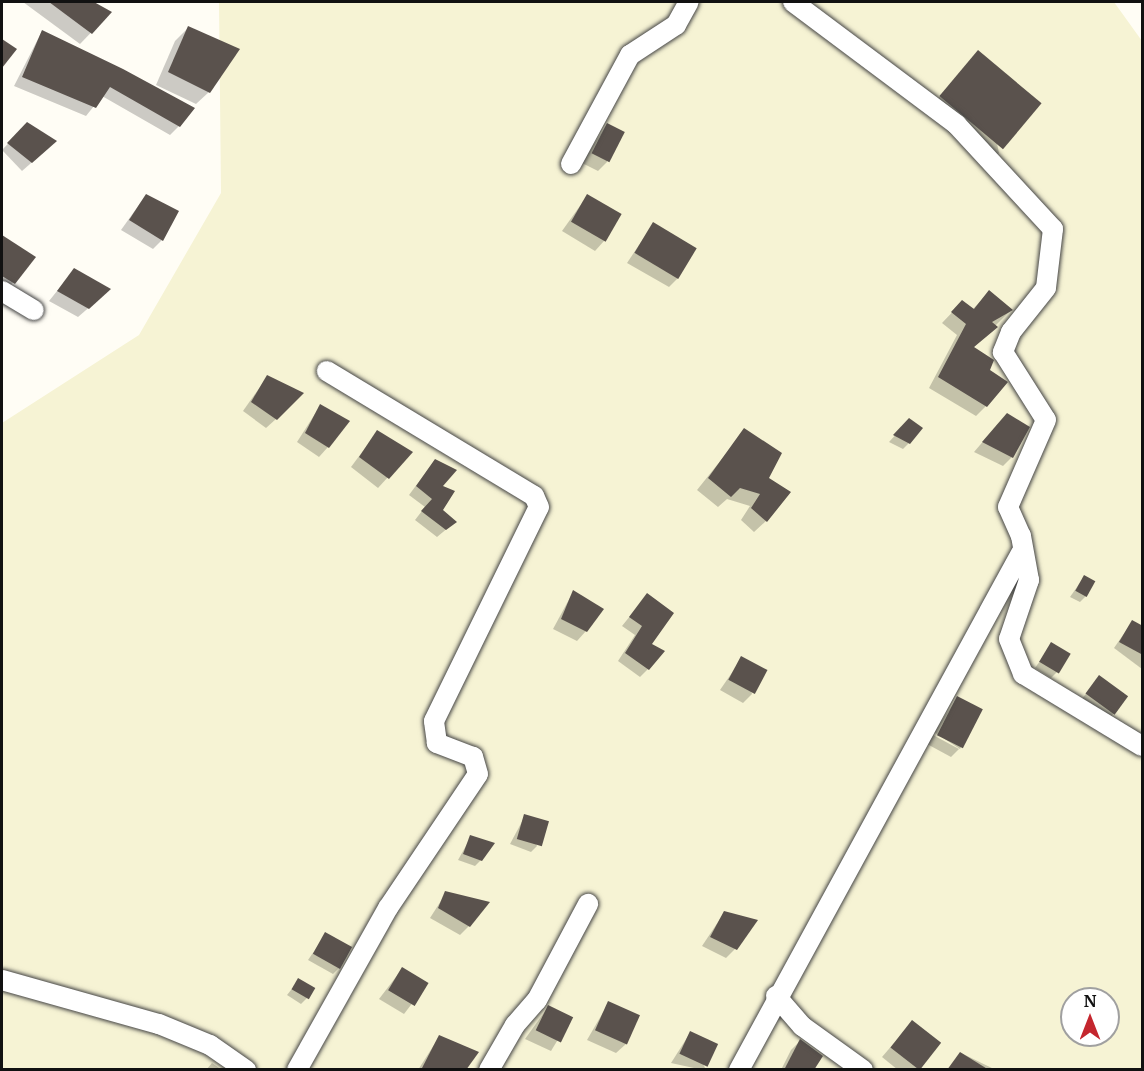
<!DOCTYPE html>
<style>
body{margin:0}
#map{position:relative;width:1144px;height:1071px;overflow:hidden;background:#fffdf5;font-family:Merriweather,serif}
div>[style]{position:absolute}
[style*='--x']{left:calc(var(--x)*1px);top:calc(var(--y)*1px);width:calc(var(--w)*1px);rotate:calc(var(--a)*1deg)}
.farmland>*{inset:0;background:#f6f3d4}
.shadow>*{inset:0;background:#0003}
.building>*{inset:0;background:#5a524d;transform-origin:0 0}
.roads{filter:drop-shadow(0 0 2px #444) drop-shadow(0 0 2px #444)}
.minor>*{height:20px;margin:-10px;padding:0 10px;transform-origin:10px;border-radius:10px;background:#fff}
span{translate:-50% -50%;white-space:nowrap;text-align:center;line-height:1.15;-webkit-text-stroke:6px #fff;paint-order:stroke}
.frame{position:absolute;inset:0;border:3px solid #111;pointer-events:none}
.north{position:absolute;left:1060px;top:987px;width:60px;height:60px;box-sizing:border-box;background:#fff;border:2px solid #a0a0a0;border-radius:50%;rotate:0deg;font-size:16px;font-weight:700;line-height:24px;text-align:center;color:#111}
.north::after{content:'';display:block;margin:auto;width:21px;height:27px;background:#c4262e;clip-path:polygon(50% 0,100% 100%,50% 72%,0 100%)}
</style>
<div id="map">
<div class="farmland">
<i style="clip-path:polygon(evenodd,219px 2px,1114px 2px,1142px 41px,1142px 1069px,2px 1070px,2px 423px,139px 335px,221px 193px,219px 2px,1072px 999px,1108px 999px,1108px 1035px,1072px 1035px,1072px 999px)"></i>
</div>
<div class="shadow">
<i style="clip-path:polygon(23px 2px,91px 2px,110px 13px,80px 44px)"></i>
<i style="clip-path:polygon(188px 28px,209px 92px,196px 104px,156px 85px,175px 41px)"></i>
<i style="clip-path:polygon(42px 31px,179px 126px,170px 135px,102px 96px,86px 116px,14px 86px)"></i>
<i style="clip-path:polygon(978px 52px,999px 153px,986px 165px,928px 110px)"></i>
<i style="clip-path:polygon(27px 124px,46px 150px,22px 171px,2px 150px)"></i>
<i style="clip-path:polygon(607px 124px,607px 162px,598px 171px,582px 163px)"></i>
<i style="clip-path:polygon(146px 195px,162px 240px,153px 249px,121px 230px)"></i>
<i style="clip-path:polygon(587px 196px,604px 241px,595px 251px,562px 231px)"></i>
<i style="clip-path:polygon(653px 224px,678px 278px,669px 287px,627px 263px)"></i>
<i style="clip-path:polygon(2px 240px,34px 257px,5px 292px,2px 290px)"></i>
<i style="clip-path:polygon(74px 270px,100px 298px,78px 317px,49px 301px)"></i>
<i style="clip-path:polygon(989px 292px,1011px 310px,973px 348px,989px 370px,986px 406px,976px 416px,929px 388px,957px 335px,942px 323px,962px 302px,973px 309px)"></i>
<i style="clip-path:polygon(267px 377px,276px 419px,266px 428px,243px 411px)"></i>
<i style="clip-path:polygon(320px 406px,328px 447px,319px 457px,297px 442px)"></i>
<i style="clip-path:polygon(909px 420px,909px 443px,903px 449px,889px 442px)"></i>
<i style="clip-path:polygon(998px 424px,1012px 457px,1003px 466px,974px 452px)"></i>
<i style="clip-path:polygon(745px 430px,767px 478px,766px 521px,754px 532px,741px 520px,750px 506px,727px 499px,718px 507px,697px 490px)"></i>
<i style="clip-path:polygon(377px 432px,411px 452px,378px 488px,351px 467px)"></i>
<i style="clip-path:polygon(435px 460px,441px 510px,455px 522px,437px 537px,415px 520px,425px 507px,409px 495px)"></i>
<i style="clip-path:polygon(1084px 577px,1086px 596px,1080px 602px,1070px 597px)"></i>
<i style="clip-path:polygon(573px 592px,586px 631px,577px 641px,553px 629px)"></i>
<i style="clip-path:polygon(647px 595px,648px 669px,640px 677px,618px 661px,635px 635px,622px 626px)"></i>
<i style="clip-path:polygon(1132px 622px,1142px 629px,1142px 669px,1114px 648px)"></i>
<i style="clip-path:polygon(1052px 644px,1057px 672px,1051px 678px,1035px 668px)"></i>
<i style="clip-path:polygon(742px 658px,752px 694px,743px 703px,720px 690px)"></i>
<i style="clip-path:polygon(1099px 677px,1114px 713px,1105px 723px,1078px 704px)"></i>
<i style="clip-path:polygon(957px 698px,981px 710px,960px 749px,934px 732px)"></i>
<i style="clip-path:polygon(933px 735px,959px 749px,951px 757px,927px 744px)"></i>
<i style="clip-path:polygon(525px 816px,537px 846px,531px 852px,510px 844px)"></i>
<i style="clip-path:polygon(471px 837px,481px 860px,475px 866px,458px 860px)"></i>
<i style="clip-path:polygon(446px 893px,469px 926px,460px 935px,430px 918px)"></i>
<i style="clip-path:polygon(724px 913px,735px 949px,726px 958px,702px 946px)"></i>
<i style="clip-path:polygon(326px 934px,339px 968px,333px 974px,308px 960px)"></i>
<i style="clip-path:polygon(402px 969px,427px 984px,404px 1014px,379px 999px)"></i>
<i style="clip-path:polygon(299px 980px,307px 998px,301px 1004px,287px 995px)"></i>
<i style="clip-path:polygon(609px 1002px,626px 1044px,616px 1053px,587px 1040px)"></i>
<i style="clip-path:polygon(548px 1007px,571px 1018px,551px 1051px,525px 1039px)"></i>
<i style="clip-path:polygon(912px 1022px,939px 1043px,917px 1070px,898px 1070px,882px 1057px)"></i>
<i style="clip-path:polygon(690px 1033px,705px 1068px,703px 1070px,671px 1063px)"></i>
<i style="clip-path:polygon(439px 1037px,464px 1070px,418px 1070px)"></i>
<i style="clip-path:polygon(800px 1041px,812px 1070px,781px 1070px,791px 1050px)"></i>
<i style="clip-path:polygon(961px 1053px,996px 1070px,947px 1070px)"></i>
<i style="clip-path:polygon(212px 1063px,222px 1070px,206px 1070px)"></i>
</div>
<div class="building">
<i style="clip-path:polygon(49px 2px,94px 2px,112px 12px,92px 34px)"></i>
<i style="clip-path:polygon(188px 26px,240px 49px,210px 93px,168px 72px)"></i>
<i style="clip-path:polygon(42px 30px,123px 69px,195px 108px,180px 127px,110px 87px,96px 108px,22px 77px)"></i>
<i style="clip-path:polygon(2px 39px,17px 49px,2px 68px)"></i>
<i style="left:978px;top:50px;width:83px;height:60px;rotate:40deg"></i>
<i style="clip-path:polygon(27px 122px,57px 141px,32px 163px,7px 143px)"></i>
<i style="left:607px;top:123px;width:20px;height:34px;rotate:27deg"></i>
<i style="clip-path:polygon(146px 194px,179px 211px,163px 241px,129px 220px)"></i>
<i style="left:587px;top:194px;width:40px;height:32px;rotate:30deg"></i>
<i style="left:653px;top:222px;width:51px;height:36px;rotate:31deg"></i>
<i style="clip-path:polygon(2px 235px,36px 257px,15px 284px,2px 276px)"></i>
<i style="clip-path:polygon(74px 268px,111px 289px,89px 309px,57px 291px)"></i>
<i style="clip-path:polygon(989px 290px,1013px 310px,992px 322px,998px 327px,974px 347px,994px 360px,990px 370px,1008px 382px,987px 407px,938px 377px,966px 324px,951px 312px,962px 300px,974px 309px)"></i>
<i style="clip-path:polygon(267px 375px,304px 393px,277px 420px,251px 402px)"></i>
<i style="clip-path:polygon(320px 404px,350px 421px,329px 448px,305px 433px)"></i>
<i style="clip-path:polygon(1007px 413px,1030px 427px,1013px 458px,982px 442px)"></i>
<i style="clip-path:polygon(909px 418px,923px 428px,910px 444px,893px 435px)"></i>
<i style="clip-path:polygon(744px 428px,782px 453px,769px 478px,791px 492px,767px 522px,751px 508px,760px 494px,740px 488px,731px 497px,708px 478px)"></i>
<i style="clip-path:polygon(377px 430px,413px 452px,389px 479px,359px 457px)"></i>
<i style="clip-path:polygon(435px 459px,457px 470px,443px 486px,455px 491px,443px 510px,457px 522px,446px 530px,421px 511px,432px 499px,416px 486px)"></i>
<i style="left:1084px;top:575px;width:13px;height:18px;rotate:29deg"></i>
<i style="clip-path:polygon(573px 590px,604px 609px,587px 632px,561px 619px)"></i>
<i style="clip-path:polygon(647px 593px,674px 613px,652px 644px,665px 651px,649px 670px,625px 653px,642px 626px,629px 617px)"></i>
<i style="clip-path:polygon(1132px 620px,1143px 626px,1143px 655px,1119px 642px)"></i>
<i style="left:1051px;top:642px;width:23px;height:23px;rotate:31deg"></i>
<i style="left:741px;top:656px;width:30px;height:27px;rotate:28deg"></i>
<i style="left:1099px;top:675px;width:36px;height:23px;rotate:36deg"></i>
<i style="left:957px;top:696px;width:29px;height:44px;rotate:27deg"></i>
<i style="left:524px;top:814px;width:26px;height:26px;rotate:16deg"></i>
<i style="clip-path:polygon(470px 835px,495px 843px,482px 861px,463px 854px)"></i>
<i style="clip-path:polygon(445px 891px,490px 902px,470px 927px,438px 908px)"></i>
<i style="clip-path:polygon(724px 911px,758px 920px,737px 950px,710px 937px)"></i>
<i style="left:325px;top:932px;width:31px;height:25px;rotate:29deg"></i>
<i style="left:402px;top:967px;width:31px;height:27px;rotate:31deg"></i>
<i style="left:298px;top:978px;width:20px;height:13px;rotate:30deg"></i>
<i style="left:608px;top:1001px;width:35px;height:32px;rotate:24deg"></i>
<i style="left:548px;top:1005px;width:28px;height:28px;rotate:26deg"></i>
<i style="left:912px;top:1020px;width:37px;height:35px;rotate:38deg"></i>
<i style="left:690px;top:1031px;width:31px;height:25px;rotate:25deg"></i>
<i style="clip-path:polygon(439px 1035px,479px 1052px,466px 1070px,421px 1070px)"></i>
<i style="clip-path:polygon(800px 1039px,823px 1056px,814px 1070px,784px 1070px)"></i>
<i style="clip-path:polygon(960px 1052px,989px 1070px,947px 1070px)"></i>
</div>
<div class="roads">
<div class="minor">
<i style="--x:793;--y:2;--w:204;--a:36.8"></i>
<i style="--x:956;--y:124;--w:143;--a:47.3"></i>
<i style="--x:1053;--y:229;--w:59;--a:96.8"></i>
<i style="--x:1046;--y:288;--w:56;--a:128.5"></i>
<i style="--x:1011;--y:332;--w:22;--a:112"></i>
<i style="--x:1003;--y:352;--w:80;--a:57.7"></i>
<i style="--x:1046;--y:420;--w:95;--a:113.6"></i>
<i style="--x:1008;--y:507;--w:32;--a:66"></i>
<i style="--x:1021;--y:536;--w:45;--a:79.7"></i>
<i style="--x:1029;--y:580;--w:62;--a:108.7"></i>
<i style="--x:1009;--y:639;--w:38;--a:68"></i>
<i style="--x:1023;--y:674;--w:139;--a:31.2"></i>
<i style="--x:571;--y:164;--w:124;--a:-61.6"></i>
<i style="--x:630;--y:55;--w:55;--a:-33.1"></i>
<i style="--x:676;--y:25;--w:26;--a:-61"></i>
<i style="--x:2;--y:291;--w:37;--a:31"></i>
<i style="--x:2;--y:980;--w:163;--a:15.7"></i>
<i style="--x:159;--y:1024;--w:55;--a:22.4"></i>
<i style="--x:210;--y:1045;--w:44;--a:34.8"></i>
<i style="--x:776;--y:996;--w:40;--a:49"></i>
<i style="--x:802;--y:1026;--w:75;--a:35.8"></i>
<i style="--x:297;--y:1070;--w:186;--a:-60.7"></i>
<i style="--x:388;--y:908;--w:161;--a:-56.1"></i>
<i style="--x:478;--y:774;--w:18;--a:-106"></i>
<i style="--x:473;--y:757;--w:39;--a:-159"></i>
<i style="--x:437;--y:743;--w:22;--a:-98"></i>
<i style="--x:434;--y:721;--w:238;--a:-63.9"></i>
<i style="--x:539;--y:507;--w:12;--a:-114"></i>
<i style="--x:534;--y:496;--w:242;--a:-148.9"></i>
<i style="--x:489;--y:1070;--w:52;--a:-60"></i>
<i style="--x:515;--y:1025;--w:33;--a:-49"></i>
<i style="--x:537;--y:1000;--w:109;--a:-62"></i>
<i style="--x:739;--y:1070;--w:589;--a:-61.39"></i>
</div>
</div>
<div class="frame"></div>
<div class="north">N</div>
</div>
